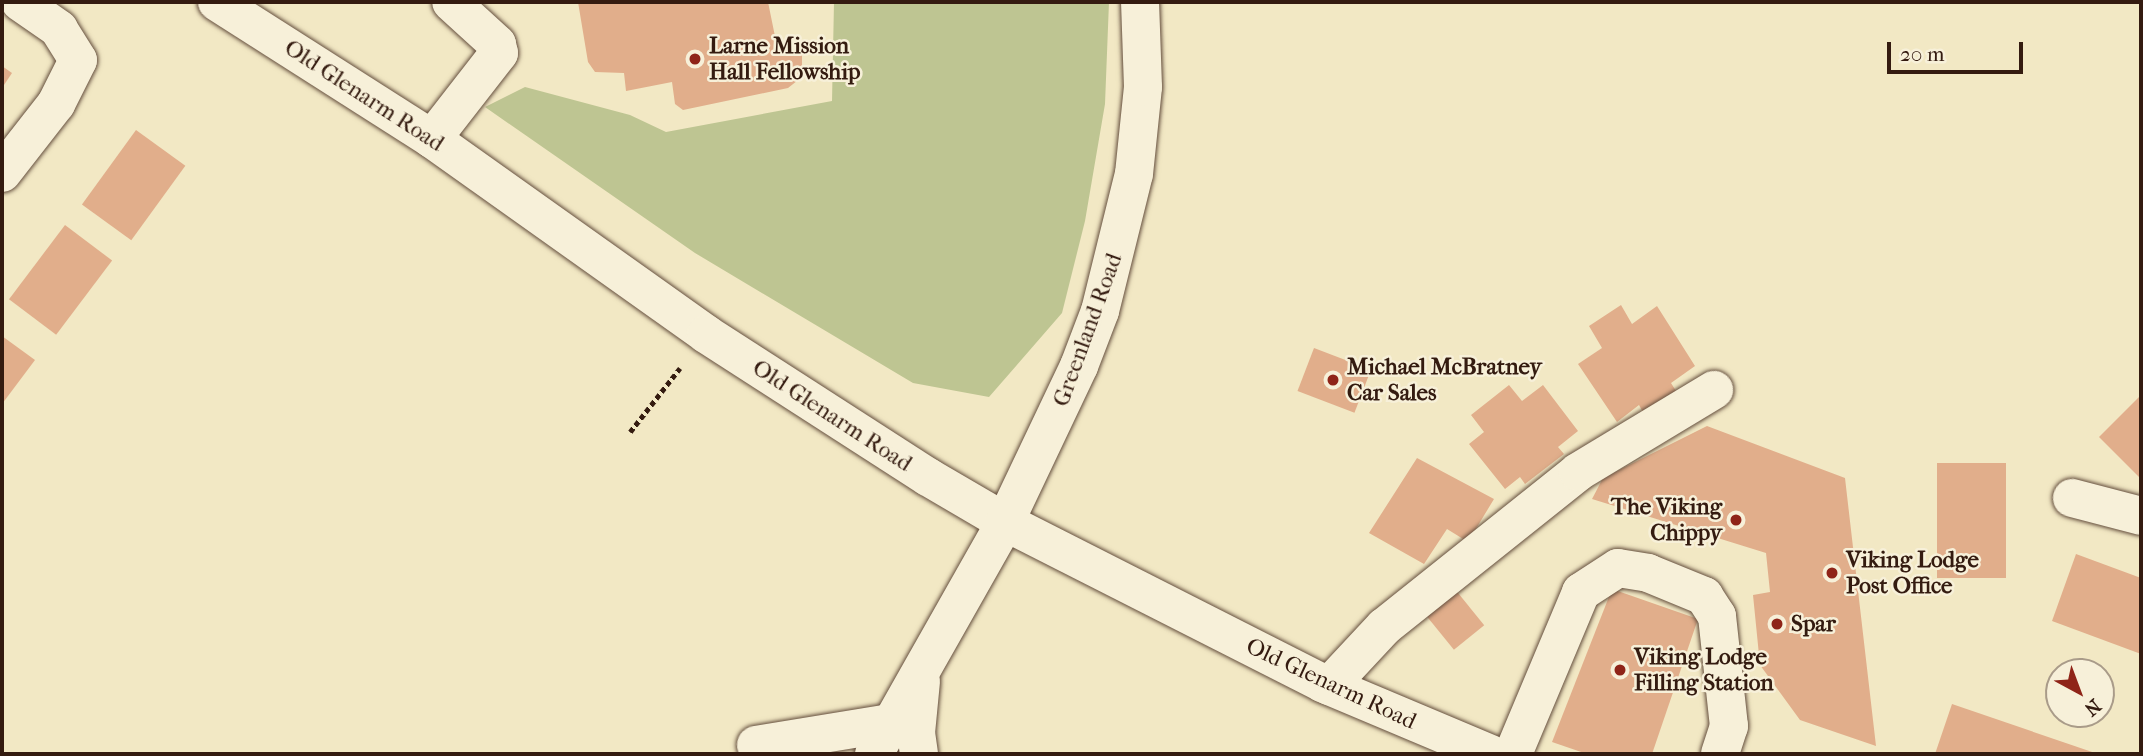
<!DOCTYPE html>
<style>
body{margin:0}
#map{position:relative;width:2143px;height:756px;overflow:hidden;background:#f2e8c4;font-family:"IM FELL French Canon",serif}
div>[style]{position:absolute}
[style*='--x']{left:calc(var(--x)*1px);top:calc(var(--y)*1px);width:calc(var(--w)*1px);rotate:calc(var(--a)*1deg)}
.green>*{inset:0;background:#bec592}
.building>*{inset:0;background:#e1ae8b;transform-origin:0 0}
.path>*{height:4.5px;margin-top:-2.25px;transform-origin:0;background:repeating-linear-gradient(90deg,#341b10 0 5px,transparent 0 8.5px)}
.roads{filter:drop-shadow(0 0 2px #644e3d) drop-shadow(0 0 2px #644e3d)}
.minor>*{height:38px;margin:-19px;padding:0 19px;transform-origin:19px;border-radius:19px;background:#f7f0d9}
.dots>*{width:19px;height:19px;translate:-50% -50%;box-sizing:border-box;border:4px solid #f7f0d9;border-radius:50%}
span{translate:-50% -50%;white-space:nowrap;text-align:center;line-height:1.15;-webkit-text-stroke:5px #f7f0d9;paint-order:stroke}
.poi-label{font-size:23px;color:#341b10;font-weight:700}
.left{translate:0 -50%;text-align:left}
.right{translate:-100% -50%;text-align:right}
.street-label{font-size:23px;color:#341b10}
.frame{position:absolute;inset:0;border:4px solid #341b10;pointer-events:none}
.north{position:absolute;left:2045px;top:658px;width:70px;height:70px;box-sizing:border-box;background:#f7f0d9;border:2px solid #a99b89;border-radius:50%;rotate:139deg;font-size:19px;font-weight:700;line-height:28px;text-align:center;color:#341b10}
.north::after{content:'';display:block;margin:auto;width:24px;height:32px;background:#8f2418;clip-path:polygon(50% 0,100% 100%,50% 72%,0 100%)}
.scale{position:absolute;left:1887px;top:42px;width:136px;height:32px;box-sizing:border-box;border:4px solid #341b10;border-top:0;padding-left:9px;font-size:21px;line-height:24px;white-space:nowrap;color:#341b10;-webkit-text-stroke:5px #f7f0d9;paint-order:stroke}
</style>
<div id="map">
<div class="green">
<i style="clip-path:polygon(834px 2px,1109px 2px,1105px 104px,1085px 221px,1062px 313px,989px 397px,913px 383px,695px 253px,485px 107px,525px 87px,630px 115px,666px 132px,832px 101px)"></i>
</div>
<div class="building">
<i style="clip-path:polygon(578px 2px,768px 2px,779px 56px,802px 55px,802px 77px,788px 88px,683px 110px,675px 104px,672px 82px,626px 91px,624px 73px,595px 72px,588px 62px)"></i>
<i style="clip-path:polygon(2px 66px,12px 73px,2px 88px)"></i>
<i style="left:136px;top:130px;width:61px;height:92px;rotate:36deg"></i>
<i style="left:65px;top:225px;width:59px;height:93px;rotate:37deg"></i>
<i style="clip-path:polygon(1621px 305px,1632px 324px,1657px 306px,1695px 366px,1671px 383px,1676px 391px,1644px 414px,1639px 405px,1617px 422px,1578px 364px,1602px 348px,1589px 326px)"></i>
<i style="clip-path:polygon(2px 336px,35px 360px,2px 404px)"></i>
<i style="left:1314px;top:348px;width:61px;height:46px;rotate:21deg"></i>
<i style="clip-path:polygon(1509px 385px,1522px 401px,1543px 385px,1578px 431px,1558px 447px,1564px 454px,1525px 484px,1520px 477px,1505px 489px,1469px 444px,1484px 432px,1471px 415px)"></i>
<i style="clip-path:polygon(2140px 396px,2141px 397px,2141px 479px,2099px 437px)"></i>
<i style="clip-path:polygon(1707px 426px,1845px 478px,1876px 746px,1800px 720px,1760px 665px,1753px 595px,1770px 592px,1766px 553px,1592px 499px,1603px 478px)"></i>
<i style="clip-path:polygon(1417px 458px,1494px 499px,1468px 542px,1447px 529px,1424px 564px,1369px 533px)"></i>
<i style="left:1937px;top:463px;width:69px;height:115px"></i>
<i style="clip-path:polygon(2076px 554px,2141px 578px,2141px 654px,2052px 621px)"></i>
<i style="left:1454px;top:588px;width:48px;height:39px;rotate:51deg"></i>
<i style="clip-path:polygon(1612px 589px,1698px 619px,1652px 754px,1587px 754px,1552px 742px)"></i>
<i style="clip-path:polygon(1952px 704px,2098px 754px,1935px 754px)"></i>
</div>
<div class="path">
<i style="--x:630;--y:432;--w:81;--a:-52"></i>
</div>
<div class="roads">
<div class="minor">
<i style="--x:217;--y:2;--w:255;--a:32.5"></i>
<i style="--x:432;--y:139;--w:336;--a:35.4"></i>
<i style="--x:706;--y:334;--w:264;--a:32.8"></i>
<i style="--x:928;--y:477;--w:89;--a:30.3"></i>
<i style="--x:1005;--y:522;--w:356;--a:26.9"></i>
<i style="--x:1322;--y:683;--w:183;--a:22.8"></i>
<i style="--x:432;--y:139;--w:109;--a:-52.1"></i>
<i style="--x:499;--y:53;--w:9;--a:-103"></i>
<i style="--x:497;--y:44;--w:62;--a:-137.6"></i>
<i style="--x:2;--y:173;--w:88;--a:-52"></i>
<i style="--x:56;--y:104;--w:49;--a:-63.4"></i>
<i style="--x:78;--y:60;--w:36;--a:-122"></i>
<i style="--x:59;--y:29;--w:47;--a:-145.3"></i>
<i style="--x:2072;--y:498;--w:71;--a:14.6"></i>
<i style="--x:1329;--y:686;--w:81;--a:-47"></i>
<i style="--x:1384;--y:627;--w:248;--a:-38.6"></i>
<i style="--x:1578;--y:472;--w:159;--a:-31.1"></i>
<i style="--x:756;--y:745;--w:137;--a:-9.3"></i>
<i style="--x:874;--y:754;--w:266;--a:-60.5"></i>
<i style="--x:1005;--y:522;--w:173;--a:-64.6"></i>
<i style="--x:1079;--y:366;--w:59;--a:-69.1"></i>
<i style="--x:1100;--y:311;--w:141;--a:-76.1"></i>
<i style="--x:1134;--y:174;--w:87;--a:-84.1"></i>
<i style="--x:1143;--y:87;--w:85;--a:-92"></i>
<i style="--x:919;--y:754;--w:21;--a:-98"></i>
<i style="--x:916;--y:733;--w:52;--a:-84.5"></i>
<i style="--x:1513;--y:754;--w:176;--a:-67.2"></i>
<i style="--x:1581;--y:592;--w:44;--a:-33"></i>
<i style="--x:1618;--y:568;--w:30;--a:9"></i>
<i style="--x:1648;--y:573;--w:61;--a:22.3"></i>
<i style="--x:1704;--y:596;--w:24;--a:57"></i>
<i style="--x:1717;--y:616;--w:111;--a:83.8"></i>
<i style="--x:1729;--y:726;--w:29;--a:108"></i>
</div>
</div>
<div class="dots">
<i style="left:695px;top:59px;background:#8f2418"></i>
<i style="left:1333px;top:380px;background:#8f2418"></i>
<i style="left:1736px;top:520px;background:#8f2418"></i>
<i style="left:1832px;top:573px;background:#8f2418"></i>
<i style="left:1777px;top:624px;background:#8f2418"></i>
<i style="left:1620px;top:670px;background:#8f2418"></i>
</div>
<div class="poi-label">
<span class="left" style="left:709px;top:59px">Larne Mission<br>Hall Fellowship</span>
<span class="left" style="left:1347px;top:380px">Michael McBratney<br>Car Sales</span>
<span class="right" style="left:1722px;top:520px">The Viking<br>Chippy</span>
<span class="left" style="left:1846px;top:573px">Viking Lodge<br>Post Office</span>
<span class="left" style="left:1791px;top:624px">Spar</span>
<span class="left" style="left:1634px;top:670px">Viking Lodge<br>Filling Station</span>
</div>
<div class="street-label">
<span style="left:364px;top:96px;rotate:33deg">Old Glenarm Road</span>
<span style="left:1088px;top:330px;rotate:-70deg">Greenland Road</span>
<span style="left:832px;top:416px;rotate:33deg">Old Glenarm Road</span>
<span style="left:1331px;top:684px;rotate:25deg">Old Glenarm Road</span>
</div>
<div class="frame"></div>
<div class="north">N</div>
<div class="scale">20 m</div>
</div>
